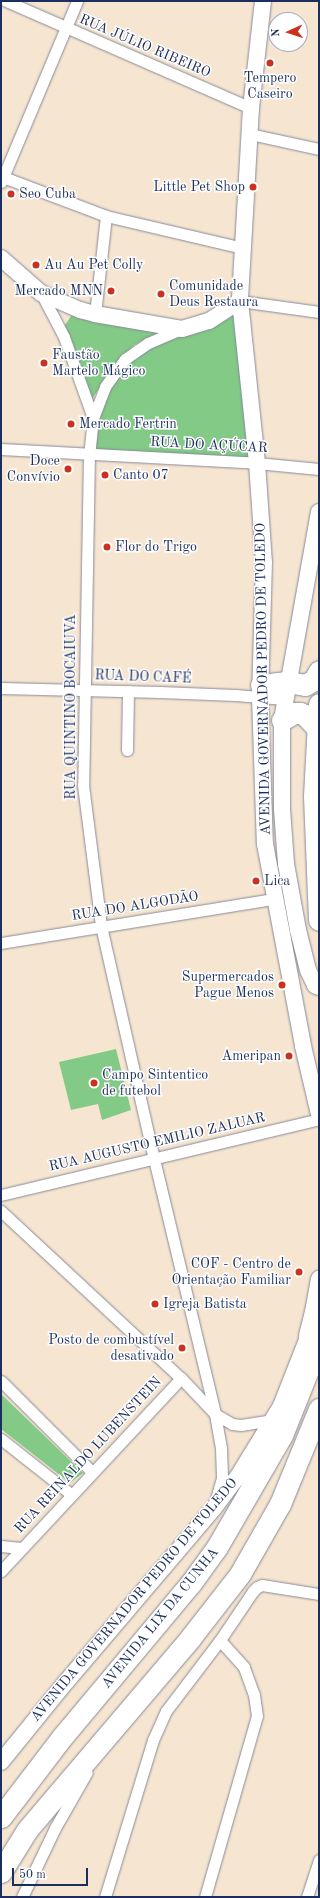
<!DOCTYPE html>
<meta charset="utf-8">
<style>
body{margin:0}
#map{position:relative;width:320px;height:1898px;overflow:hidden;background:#f6e6d1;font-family:"Old Standard TT",serif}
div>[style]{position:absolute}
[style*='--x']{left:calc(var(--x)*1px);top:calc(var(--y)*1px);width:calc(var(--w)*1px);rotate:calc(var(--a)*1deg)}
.green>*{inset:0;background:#82ca86}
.roads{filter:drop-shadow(0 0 1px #888a98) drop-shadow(0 0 1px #888a98)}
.street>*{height:11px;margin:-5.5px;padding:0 5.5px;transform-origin:5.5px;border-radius:5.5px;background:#fff}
.secondary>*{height:16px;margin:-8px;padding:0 8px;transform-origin:8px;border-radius:8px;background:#fff}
.highway>*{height:21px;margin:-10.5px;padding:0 10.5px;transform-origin:10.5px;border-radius:10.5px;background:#fff}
.dots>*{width:11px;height:11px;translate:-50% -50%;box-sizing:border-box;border:2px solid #fff;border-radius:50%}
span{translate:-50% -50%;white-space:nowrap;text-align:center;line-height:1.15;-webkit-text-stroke:3px #fff;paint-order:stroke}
.street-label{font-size:14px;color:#1b2f5e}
.poi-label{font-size:14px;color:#1b2f5e}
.right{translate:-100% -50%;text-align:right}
.left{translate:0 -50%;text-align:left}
.frame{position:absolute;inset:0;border:2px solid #1b2f5e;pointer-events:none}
.north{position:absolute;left:268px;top:12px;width:40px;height:40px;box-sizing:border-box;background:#fff;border:1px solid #a4acbf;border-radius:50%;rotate:267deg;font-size:11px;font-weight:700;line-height:16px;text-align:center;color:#1b2f5e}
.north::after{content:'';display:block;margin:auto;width:14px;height:18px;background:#c8321e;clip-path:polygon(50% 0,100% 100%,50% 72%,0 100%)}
.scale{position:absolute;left:12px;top:1868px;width:76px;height:18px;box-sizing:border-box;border:2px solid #1b2f5e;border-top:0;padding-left:5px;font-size:12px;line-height:14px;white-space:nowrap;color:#1b2f5e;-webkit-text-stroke:3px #fff;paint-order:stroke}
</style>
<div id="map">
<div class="green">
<i style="clip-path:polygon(236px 305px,249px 458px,96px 451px,94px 433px,96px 415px,116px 374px,139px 354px,184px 332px,209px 330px)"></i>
<i style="clip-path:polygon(73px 313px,162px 331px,134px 345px,112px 370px,92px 399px,63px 328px)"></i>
<i style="clip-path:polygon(116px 1049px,131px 1110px,102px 1120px,98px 1104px,71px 1110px,59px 1062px)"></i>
<i style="clip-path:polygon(1px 1394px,83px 1473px,70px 1483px,1px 1429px)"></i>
</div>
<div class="roads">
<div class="street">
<i style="--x:6;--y:1;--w:267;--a:23.6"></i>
<i style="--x:250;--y:134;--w:71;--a:12.3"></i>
<i style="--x:3;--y:177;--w:110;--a:20.7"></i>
<i style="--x:106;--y:216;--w:140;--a:13.2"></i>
<i style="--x:1;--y:182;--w:196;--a:-67.2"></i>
<i style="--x:41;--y:293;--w:50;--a:62.4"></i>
<i style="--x:64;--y:337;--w:86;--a:70.3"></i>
<i style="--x:240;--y:301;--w:80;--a:7.9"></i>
<i style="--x:95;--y:314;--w:99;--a:-83.6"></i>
<i style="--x:181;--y:329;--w:36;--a:157"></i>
<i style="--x:148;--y:343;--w:28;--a:145"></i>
<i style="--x:125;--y:359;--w:34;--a:126"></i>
<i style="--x:105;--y:387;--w:33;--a:111"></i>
<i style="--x:93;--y:418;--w:36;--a:96"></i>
<i style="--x:89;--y:454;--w:331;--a:91"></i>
<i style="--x:83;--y:785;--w:142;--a:82.7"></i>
<i style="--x:101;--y:926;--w:239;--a:77.2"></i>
<i style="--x:154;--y:1159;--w:262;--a:76.5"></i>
<i style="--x:215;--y:1414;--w:35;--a:80"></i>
<i style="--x:221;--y:1448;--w:30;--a:88"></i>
<i style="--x:222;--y:1478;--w:26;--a:106"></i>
<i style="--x:1;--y:449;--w:256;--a:3.1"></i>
<i style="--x:257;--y:463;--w:62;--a:5.5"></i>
<i style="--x:1;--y:688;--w:159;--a:1.4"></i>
<i style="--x:160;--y:692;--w:75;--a:2.3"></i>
<i style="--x:235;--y:695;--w:50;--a:4.6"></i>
<i style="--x:127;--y:750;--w:59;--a:-89"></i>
<i style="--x:1;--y:943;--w:277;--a:-9.2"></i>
<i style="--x:1;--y:1195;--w:327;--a:-13.4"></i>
<i style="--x:1;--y:1211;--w:246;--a:42.9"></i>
<i style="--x:181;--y:1378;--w:50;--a:46.6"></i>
<i style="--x:215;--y:1414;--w:20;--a:30"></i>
<i style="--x:232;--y:1424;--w:9;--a:6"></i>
<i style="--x:241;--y:1425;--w:31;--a:-9"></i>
<i style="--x:1;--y:1381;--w:129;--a:45"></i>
<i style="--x:1;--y:1439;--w:90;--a:38.3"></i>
<i style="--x:1;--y:1546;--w:20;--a:6"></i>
<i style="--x:1;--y:1571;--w:264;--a:-47"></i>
<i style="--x:22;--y:1897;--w:76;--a:-64.4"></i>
<i style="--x:55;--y:1828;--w:64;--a:-60.3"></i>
<i style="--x:105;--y:1897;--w:164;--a:-73"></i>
<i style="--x:153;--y:1740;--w:32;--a:-66"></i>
<i style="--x:166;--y:1711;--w:89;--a:-52.7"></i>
<i style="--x:220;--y:1640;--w:59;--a:-56"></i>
<i style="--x:253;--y:1591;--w:6;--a:-45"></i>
<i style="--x:257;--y:1587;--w:5;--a:-22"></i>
<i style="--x:262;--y:1585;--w:58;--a:9"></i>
<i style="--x:205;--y:1897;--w:188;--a:-74"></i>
<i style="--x:257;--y:1716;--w:21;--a:-98"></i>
<i style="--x:254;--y:1695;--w:30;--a:-110"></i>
<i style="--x:244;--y:1667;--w:36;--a:-132"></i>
<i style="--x:307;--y:1897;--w:39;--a:-72"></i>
</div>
<div class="secondary">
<i style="--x:263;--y:1;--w:108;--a:96.4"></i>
<i style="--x:251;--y:108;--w:193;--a:93.3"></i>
<i style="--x:240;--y:301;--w:163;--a:84"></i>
<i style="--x:257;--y:463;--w:99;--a:86"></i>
<i style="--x:264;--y:562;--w:135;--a:91.7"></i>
<i style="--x:260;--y:697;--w:147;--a:88.1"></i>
<i style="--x:265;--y:844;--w:206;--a:79.3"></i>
<i style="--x:303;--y:1046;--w:70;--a:76.8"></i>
<i style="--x:1;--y:258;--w:53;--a:41.2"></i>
<i style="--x:41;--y:293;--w:43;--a:23.6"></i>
<i style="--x:80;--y:310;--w:16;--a:15"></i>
<i style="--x:95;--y:314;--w:88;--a:9.8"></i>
<i style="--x:182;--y:329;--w:28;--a:-17"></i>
<i style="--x:209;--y:321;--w:37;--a:-33"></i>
<i style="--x:319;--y:512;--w:211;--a:100.1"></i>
<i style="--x:282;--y:720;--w:89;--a:90"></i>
<i style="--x:282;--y:809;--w:55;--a:85.8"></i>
<i style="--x:286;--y:864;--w:67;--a:79.7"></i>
<i style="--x:298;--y:930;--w:41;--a:76"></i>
<i style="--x:308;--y:970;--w:17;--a:65"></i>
<i style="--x:315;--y:985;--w:4;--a:27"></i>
<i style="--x:1;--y:1762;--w:103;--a:-50.9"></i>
<i style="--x:66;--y:1682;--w:228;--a:-49.6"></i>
<i style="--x:214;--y:1508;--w:38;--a:-53"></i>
<i style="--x:237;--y:1478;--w:84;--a:-58.6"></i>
<i style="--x:281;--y:1406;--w:76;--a:-68.5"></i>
<i style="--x:309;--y:1335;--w:57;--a:-79.9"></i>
</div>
<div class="highway">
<i style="--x:261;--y:685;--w:26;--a:-7"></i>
<i style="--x:287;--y:682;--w:18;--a:9"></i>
<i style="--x:305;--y:685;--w:10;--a:-29"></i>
<i style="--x:314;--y:680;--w:10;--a:-61"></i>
<i style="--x:319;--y:704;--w:92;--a:93.1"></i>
<i style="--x:314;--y:796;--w:124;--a:87.7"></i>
<i style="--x:282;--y:720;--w:14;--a:-30"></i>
<i style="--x:294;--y:713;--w:6;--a:0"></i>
<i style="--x:300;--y:713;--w:5;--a:22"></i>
<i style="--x:305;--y:715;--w:18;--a:47"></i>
<i style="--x:309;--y:1335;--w:40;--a:-75.6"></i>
<i style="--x:1;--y:1817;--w:102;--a:-52.6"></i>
<i style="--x:63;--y:1736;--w:199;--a:-50.1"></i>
<i style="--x:191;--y:1583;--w:44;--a:-54.2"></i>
<i style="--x:217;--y:1547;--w:129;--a:-59.9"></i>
<i style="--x:282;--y:1435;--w:72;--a:-68.1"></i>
<i style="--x:309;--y:1368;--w:34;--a:-73"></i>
<i style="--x:1;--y:1872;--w:49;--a:-58.2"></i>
<i style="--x:27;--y:1830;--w:253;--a:-49.6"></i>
<i style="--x:191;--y:1637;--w:80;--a:-52.1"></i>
<i style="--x:240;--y:1574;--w:81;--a:-60.3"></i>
<i style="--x:280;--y:1504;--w:103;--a:-67.7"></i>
</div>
</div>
<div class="dots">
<i style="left:270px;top:63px;background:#c8321e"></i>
<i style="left:253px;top:187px;background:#c8321e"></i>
<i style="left:11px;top:194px;background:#c8321e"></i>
<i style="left:36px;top:265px;background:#c8321e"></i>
<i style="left:111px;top:291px;background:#c8321e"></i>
<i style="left:161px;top:294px;background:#c8321e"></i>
<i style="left:44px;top:363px;background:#c8321e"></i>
<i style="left:71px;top:424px;background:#c8321e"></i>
<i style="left:68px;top:469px;background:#c8321e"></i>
<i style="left:105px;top:475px;background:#c8321e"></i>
<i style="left:107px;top:547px;background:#c8321e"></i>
<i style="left:256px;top:881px;background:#c8321e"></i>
<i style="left:282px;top:985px;background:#c8321e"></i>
<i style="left:289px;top:1056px;background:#c8321e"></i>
<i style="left:94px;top:1083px;background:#c8321e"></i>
<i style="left:299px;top:1272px;background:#c8321e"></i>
<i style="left:155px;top:1304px;background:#c8321e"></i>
<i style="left:182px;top:1348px;background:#c8321e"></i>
</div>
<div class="street-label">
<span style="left:145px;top:46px;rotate:23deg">RUA JÚLIO RIBEIRO</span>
<span style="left:209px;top:445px;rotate:3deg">RUA DO AÇÚCAR</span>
<span style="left:143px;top:677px;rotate:2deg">RUA DO CAFÉ</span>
<span style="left:263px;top:679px;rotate:-91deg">AVENIDA GOVERNADOR PEDRO DE TOLEDO</span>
<span style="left:71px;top:707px;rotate:-90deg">RUA QUINTINO BOCAIUVA</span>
<span style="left:135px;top:906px;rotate:-9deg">RUA DO ALGODÃO</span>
<span style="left:157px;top:1142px;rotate:-13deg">RUA AUGUSTO EMILIO ZALUAR</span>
<span style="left:88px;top:1455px;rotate:-47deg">RUA REINALDO LUBENSTEIN</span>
<span style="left:134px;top:1600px;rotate:-50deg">AVENIDA GOVERNADOR PEDRO DE TOLEDO</span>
<span style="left:160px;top:1618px;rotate:-51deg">AVENIDA LIX DA CUNHA</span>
</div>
<div class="poi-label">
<span style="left:270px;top:86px">Tempero<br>Caseiro</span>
<span class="right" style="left:245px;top:187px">Little Pet Shop</span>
<span class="left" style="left:19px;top:194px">Seo Cuba</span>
<span class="left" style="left:44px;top:265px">Au Au Pet Colly</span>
<span class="left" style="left:169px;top:294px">Comunidade<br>Deus Restaura</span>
<span class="right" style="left:103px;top:291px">Mercado MNN</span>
<span class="left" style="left:52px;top:363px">Faustão<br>Martelo Mágico</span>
<span class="left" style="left:79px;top:424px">Mercado Fertrin</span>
<span class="right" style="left:60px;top:469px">Doce<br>Convívio</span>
<span class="left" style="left:113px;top:475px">Canto 07</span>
<span class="left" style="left:115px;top:547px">Flor do Trigo</span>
<span class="left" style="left:264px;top:881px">Lica</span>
<span class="right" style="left:274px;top:985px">Supermercados<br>Pague Menos</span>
<span class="right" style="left:281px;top:1056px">Ameripan</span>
<span class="left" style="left:102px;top:1083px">Campo Sintentico<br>de futebol</span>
<span class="right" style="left:291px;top:1272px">COF - Centro de<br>Orientação Familiar</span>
<span class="left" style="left:163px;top:1304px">Igreja Batista</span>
<span class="right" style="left:174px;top:1348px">Posto de combustível<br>desativado</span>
</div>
<div class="frame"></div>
<div class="north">N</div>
<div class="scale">50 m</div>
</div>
